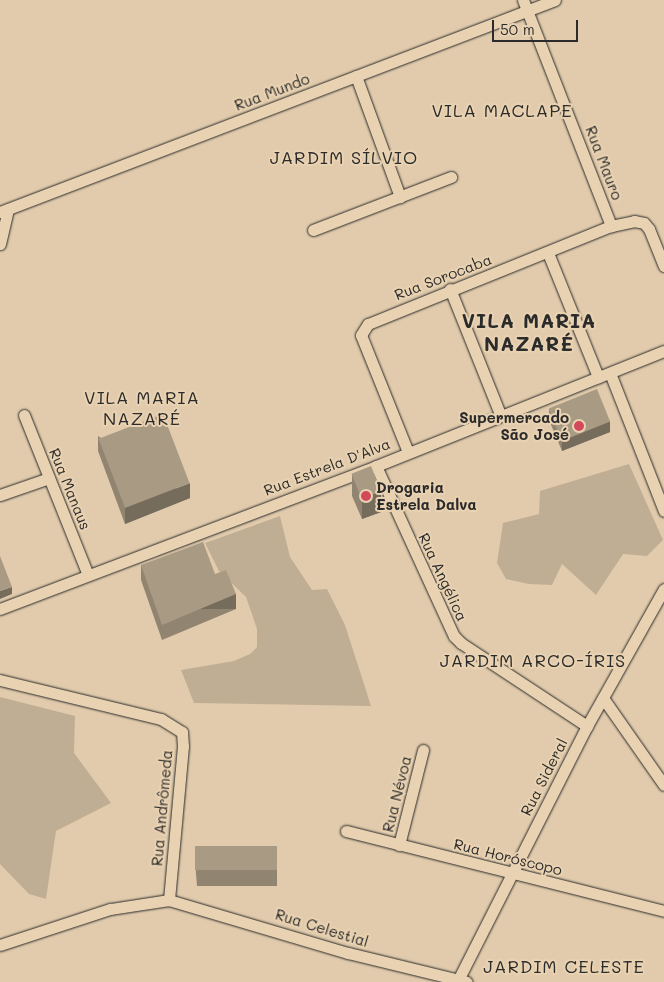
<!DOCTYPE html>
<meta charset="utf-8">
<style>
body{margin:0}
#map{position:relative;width:664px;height:982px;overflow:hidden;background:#e1cbac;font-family:Mali,sans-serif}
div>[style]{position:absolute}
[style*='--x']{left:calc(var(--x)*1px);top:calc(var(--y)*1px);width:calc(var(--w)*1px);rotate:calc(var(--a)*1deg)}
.green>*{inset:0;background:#c0ae94}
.roads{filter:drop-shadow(0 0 1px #2b2b2b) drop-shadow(0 0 1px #2b2b2b)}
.street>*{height:11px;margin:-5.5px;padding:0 5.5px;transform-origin:5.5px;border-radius:5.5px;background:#e9d2b1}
.wall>*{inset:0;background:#918471}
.shaded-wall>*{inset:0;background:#766c5c;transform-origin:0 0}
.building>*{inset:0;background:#a99a83;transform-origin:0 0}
.dots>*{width:14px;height:14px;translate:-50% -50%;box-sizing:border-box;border:2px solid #e9d2b1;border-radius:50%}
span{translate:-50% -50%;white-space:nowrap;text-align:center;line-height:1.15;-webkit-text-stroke:4px #e9d2b1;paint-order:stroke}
.street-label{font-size:15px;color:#2b2b2b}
.poi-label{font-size:15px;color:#2b2b2b;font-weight:700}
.right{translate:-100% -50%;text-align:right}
.left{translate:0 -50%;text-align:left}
.quarter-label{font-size:18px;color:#2b2b2b;letter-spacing:1px}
.district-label{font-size:20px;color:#2b2b2b;font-weight:700;letter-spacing:1px}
.scale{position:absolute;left:492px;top:20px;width:86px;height:22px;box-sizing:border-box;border:2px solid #2b2b2b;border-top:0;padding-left:6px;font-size:15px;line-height:18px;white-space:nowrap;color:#2b2b2b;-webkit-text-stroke:4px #e9d2b1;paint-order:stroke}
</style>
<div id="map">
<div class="green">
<i style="clip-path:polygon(629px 464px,663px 540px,647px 556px,623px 554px,596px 595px,562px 564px,552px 585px,529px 584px,506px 579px,497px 563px,503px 523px,539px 514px,540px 491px)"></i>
<i style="clip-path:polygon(280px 516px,290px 557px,312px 590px,327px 589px,345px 625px,371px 706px,194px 703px,181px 670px,234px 661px,250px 654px,257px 647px,257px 629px,246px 597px,219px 571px,205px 543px)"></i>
<i style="clip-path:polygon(0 697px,75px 716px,74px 753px,111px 803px,56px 831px,46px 899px,29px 894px,0 864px)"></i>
</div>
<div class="roads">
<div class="street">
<i style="--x:523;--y:0;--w:243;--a:68.7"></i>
<i style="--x:356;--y:76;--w:129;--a:70"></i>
<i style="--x:0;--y:212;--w:594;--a:-20.91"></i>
<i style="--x:313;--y:230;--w:148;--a:-21"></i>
<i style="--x:0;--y:244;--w:36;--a:-77"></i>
<i style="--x:548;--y:253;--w:134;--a:68"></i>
<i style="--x:450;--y:289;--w:135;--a:68.2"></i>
<i style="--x:610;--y:373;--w:148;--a:68.6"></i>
<i style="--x:24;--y:415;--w:172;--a:68.2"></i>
<i style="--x:408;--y:452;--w:126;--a:-111.9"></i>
<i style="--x:361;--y:335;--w:13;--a:-58"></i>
<i style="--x:368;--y:324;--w:262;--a:-22"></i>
<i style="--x:611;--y:226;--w:24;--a:-12"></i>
<i style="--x:634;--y:221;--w:10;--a:11"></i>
<i style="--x:644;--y:223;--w:8;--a:50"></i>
<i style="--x:649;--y:229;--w:40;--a:68"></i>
<i style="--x:376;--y:466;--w:187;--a:65.4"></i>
<i style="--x:454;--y:636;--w:10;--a:45"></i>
<i style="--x:461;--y:643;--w:151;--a:33.4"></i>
<i style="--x:0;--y:495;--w:52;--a:-19.1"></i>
<i style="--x:0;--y:609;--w:402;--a:-20.8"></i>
<i style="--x:376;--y:466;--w:310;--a:-21.8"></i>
<i style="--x:0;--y:680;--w:166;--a:13.6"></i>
<i style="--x:161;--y:719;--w:25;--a:32"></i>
<i style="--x:182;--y:732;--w:14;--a:86"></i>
<i style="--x:183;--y:746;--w:155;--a:95.2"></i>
<i style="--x:169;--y:900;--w:60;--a:171.3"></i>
<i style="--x:110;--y:909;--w:116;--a:161.9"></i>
<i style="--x:603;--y:698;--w:106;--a:55"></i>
<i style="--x:346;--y:831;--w:328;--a:14.1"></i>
<i style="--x:399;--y:845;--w:98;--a:-75.8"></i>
<i style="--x:169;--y:900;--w:187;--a:16.5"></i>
<i style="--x:348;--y:953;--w:122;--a:13.7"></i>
<i style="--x:457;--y:982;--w:287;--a:-63.1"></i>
<i style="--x:587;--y:726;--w:157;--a:-60.7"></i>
</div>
</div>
<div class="wall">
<i style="clip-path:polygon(549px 409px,610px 432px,562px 451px,549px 420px)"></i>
<i style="clip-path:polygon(98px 436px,190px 498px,125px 524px,98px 451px)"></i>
<i style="clip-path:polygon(352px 474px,381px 512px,362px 519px,352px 496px)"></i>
<i style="clip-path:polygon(141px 565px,215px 574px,236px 609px,162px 640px,141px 580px)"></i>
<i style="clip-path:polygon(195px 846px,277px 846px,277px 886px,197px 886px,195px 861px)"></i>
</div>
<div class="shaded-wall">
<i style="clip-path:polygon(610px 421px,610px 432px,562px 451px,562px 439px)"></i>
<i style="clip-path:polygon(190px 483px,190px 498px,125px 524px,125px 508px)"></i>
<i style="clip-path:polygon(381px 491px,381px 512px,362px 519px,362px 497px)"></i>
<i style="clip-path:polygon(12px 587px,12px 594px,0 599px,0 591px)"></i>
<i style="left:236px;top:594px;width:15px;height:80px;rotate:90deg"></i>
</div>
<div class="building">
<i style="left:597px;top:389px;width:35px;height:52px;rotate:68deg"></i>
<i style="left:163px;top:414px;width:74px;height:69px;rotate:69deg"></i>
<i style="left:371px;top:466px;width:27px;height:21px;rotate:68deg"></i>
<i style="clip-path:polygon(203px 542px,215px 574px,226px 570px,236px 594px,162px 625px,141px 565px)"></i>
<i style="clip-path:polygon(0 556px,12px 587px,0 591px)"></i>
<i style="left:195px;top:846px;width:82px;height:24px"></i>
</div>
<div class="dots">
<i style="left:579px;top:426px;background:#d1495b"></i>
<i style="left:366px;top:496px;background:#d1495b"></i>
</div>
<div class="street-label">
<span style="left:272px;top:92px;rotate:-21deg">Rua Mundo</span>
<span style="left:604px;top:163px;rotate:69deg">Rua Mauro</span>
<span style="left:443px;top:277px;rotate:-21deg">Rua Sorocaba</span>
<span style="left:327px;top:467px;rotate:-21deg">Rua Estrela D'Alva</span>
<span style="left:70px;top:489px;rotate:68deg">Rua Manaus</span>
<span style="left:443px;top:577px;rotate:65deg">Rua Angélica</span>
<span style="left:544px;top:777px;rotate:-63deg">Rua Sideral</span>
<span style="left:397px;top:794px;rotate:-76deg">Rua Névoa</span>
<span style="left:162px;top:808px;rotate:-85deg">Rua Andrômeda</span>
<span style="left:508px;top:857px;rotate:14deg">Rua Horóscopo</span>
<span style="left:322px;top:928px;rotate:17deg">Rua Celestial</span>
</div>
<div class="poi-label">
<span class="right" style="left:569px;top:426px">Supermercado<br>São José</span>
<span class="left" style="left:376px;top:496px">Drogaria<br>Estrela Dalva</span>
</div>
<div class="quarter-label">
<span style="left:502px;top:110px">VILA MACLAPE</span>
<span style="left:344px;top:157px">JARDIM SÍLVIO</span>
<span style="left:142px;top:408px">VILA MARIA<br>NAZARÉ</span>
<span style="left:533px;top:660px">JARDIM ARCO-ÍRIS</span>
<span style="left:564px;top:966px">JARDIM CELESTE</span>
</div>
<div class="district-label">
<span style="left:529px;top:332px">VILA MARIA<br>NAZARÉ</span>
</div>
<div class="scale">50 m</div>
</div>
